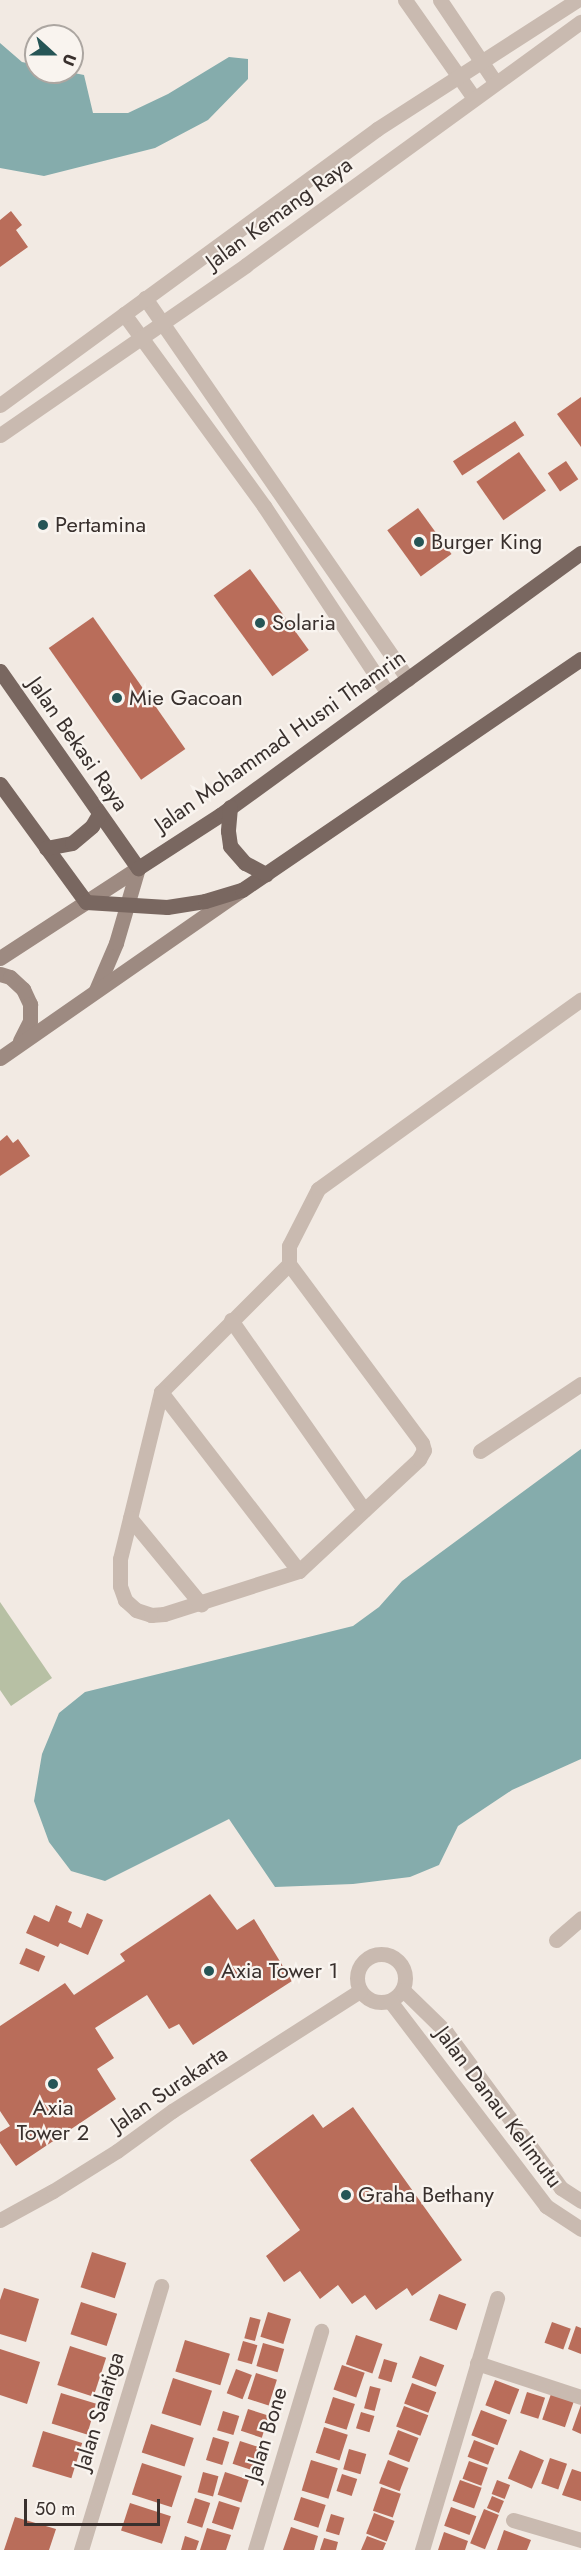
<!DOCTYPE html>
<style>
body{margin:0}
#map{position:relative;width:581px;height:2550px;overflow:hidden;background:#f2eae3;font-family:Jost,sans-serif}
div>[style]{position:absolute}
[style*='--x']{left:calc(var(--x)*1px);top:calc(var(--y)*1px);width:calc(var(--w)*1px);rotate:calc(var(--a)*1deg)}
.green>*{inset:0;background:#b7c0a4}
.water>*{inset:0;background:#85acac}
.building>*{inset:0;background:#b96d5a;transform-origin:0 0}
.street>*{height:15px;margin:-7.5px;padding:0 7.5px;transform-origin:7.5px;border-radius:7.5px;background:#c9bab0}
.street>.ring{margin:-7.5px;padding:0;box-sizing:content-box;background:none;border:15px solid #c9bab0;border-radius:50%}
.secondary>*{height:15px;margin:-7.5px;padding:0 7.5px;transform-origin:7.5px;border-radius:7.5px;background:#9d8a81}
.primary>*{height:15px;margin:-7.5px;padding:0 7.5px;transform-origin:7.5px;border-radius:7.5px;background:#796760}
.dots>*{width:16px;height:16px;translate:-50% -50%;box-sizing:border-box;border:3px solid #f9f4ef;border-radius:50%}
span{translate:-50% -50%;white-space:nowrap;text-align:center;line-height:1.15;-webkit-text-stroke:4.5px #f9f4ef;paint-order:stroke}
.street-label{font-size:22px;color:#39302d}
.poi-label{font-size:22px;color:#39302d}
.left{translate:0 -50%;text-align:left}
.north{position:absolute;left:24px;top:24px;width:60px;height:60px;box-sizing:border-box;background:#f9f4ef;border:2px solid #aca6a1;border-radius:50%;rotate:111deg;font-size:16px;font-weight:700;line-height:24px;text-align:center;color:#39302d}
.north::after{content:'';display:block;margin:auto;width:21px;height:27px;background:#265556;clip-path:polygon(50% 0,100% 100%,50% 72%,0 100%)}
.scale{position:absolute;left:24px;top:2499px;width:136px;height:27px;box-sizing:border-box;border:3px solid #39302d;border-top:0;padding-left:8px;font-size:18px;line-height:21px;white-space:nowrap;color:#39302d;-webkit-text-stroke:4px #f9f4ef;paint-order:stroke}
</style>
<div id="map">
<div class="green">
<i style="clip-path:polygon(0 1602px,52px 1678px,11px 1706px,0 1690px)"></i>
</div>
<div class="water">
<i style="clip-path:polygon(0 43px,22px 62px,36px 65px,36px 72px,69px 72px,84px 75px,93px 113px,128px 113px,168px 94px,229px 57px,248px 59px,248px 79px,208px 120px,155px 148px,44px 176px,0 168px)"></i>
<i style="clip-path:polygon(581px 1449px,581px 1759px,512px 1790px,458px 1826px,439px 1865px,410px 1877px,353px 1884px,275px 1887px,229px 1819px,105px 1881px,71px 1871px,49px 1842px,34px 1801px,42px 1754px,59px 1713px,85px 1692px,353px 1626px,379px 1607px,402px 1581px)"></i>
</div>
<div class="building">
<i style="clip-path:polygon(11px 211px,22px 225px,16px 230px,28px 247px,0 267px,0 220px)"></i>
<i style="clip-path:polygon(581px 397px,581px 447px,557px 414px)"></i>
<i style="left:515px;top:421px;width:17px;height:74px;rotate:57deg"></i>
<i style="left:519px;top:452px;width:47px;height:52px;rotate:55deg"></i>
<i style="left:566px;top:461px;width:22px;height:22px;rotate:56deg"></i>
<i style="left:418px;top:508px;width:57px;height:38px;rotate:54deg"></i>
<i style="left:250px;top:569px;width:100px;height:45px;rotate:54deg"></i>
<i style="left:93px;top:617px;width:161px;height:54px;rotate:55deg"></i>
<i style="clip-path:polygon(7px 1135px,13px 1143px,18px 1139px,30px 1156px,0 1176px,0 1141px)"></i>
<i style="clip-path:polygon(210px 1894px,237px 1930px,254px 1919px,292px 1981px,193px 2045px,179px 2024px,169px 2029px,147px 1995px,95px 2028px,114px 2058px,97px 2069px,116px 2099px,16px 2166px,0 2143px,0 2132px,10px 2126px,0 2111px,0 2026px,65px 1983px,74px 1995px,125px 1961px,120px 1954px)"></i>
<i style="clip-path:polygon(56px 1905px,72px 1912px,68px 1922px,81px 1928px,87px 1913px,103px 1920px,88px 1955px,60px 1943px,58px 1947px,26px 1933px,34px 1915px,49px 1922px)"></i>
<i style="left:26px;top:1948px;width:21px;height:17px;rotate:23deg"></i>
<i style="clip-path:polygon(353px 2107px,462px 2260px,412px 2296px,407px 2288px,376px 2310px,365px 2295px,352px 2304px,338px 2285px,320px 2299px,300px 2271px,284px 2282px,266px 2256px,300px 2230px,250px 2160px,313px 2114px,323px 2128px)"></i>
<i style="left:92px;top:2252px;width:36px;height:37px;rotate:18deg"></i>
<i style="clip-path:polygon(4px 2288px,39px 2299px,26px 2342px,0 2334px,0 2300px)"></i>
<i style="left:439px;top:2294px;width:29px;height:28px;rotate:20deg"></i>
<i style="left:81px;top:2302px;width:38px;height:34px;rotate:18deg"></i>
<i style="left:268px;top:2312px;width:24px;height:26px;rotate:17deg"></i>
<i style="left:250px;top:2317px;width:11px;height:22px;rotate:15deg"></i>
<i style="left:552px;top:2322px;width:20px;height:22px;rotate:20deg"></i>
<i style="clip-path:polygon(576px 2326px,581px 2328px,581px 2354px,568px 2349px)"></i>
<i style="left:356px;top:2335px;width:28px;height:31px;rotate:19deg"></i>
<i style="left:185px;top:2340px;width:47px;height:33px;rotate:17deg"></i>
<i style="left:243px;top:2341px;width:15px;height:20px;rotate:16deg"></i>
<i style="left:263px;top:2343px;width:22px;height:24px;rotate:16deg"></i>
<i style="left:70px;top:2346px;width:38px;height:41px;rotate:18deg"></i>
<i style="clip-path:polygon(0 2349px,40px 2362px,27px 2404px,0 2395px)"></i>
<i style="left:420px;top:2356px;width:26px;height:23px;rotate:21deg"></i>
<i style="left:384px;top:2359px;width:14px;height:20px;rotate:17deg"></i>
<i style="left:342px;top:2365px;width:24px;height:26px;rotate:19deg"></i>
<i style="left:236px;top:2369px;width:17px;height:26px;rotate:21deg"></i>
<i style="left:256px;top:2373px;width:22px;height:27px;rotate:18deg"></i>
<i style="left:173px;top:2378px;width:41px;height:37px;rotate:18deg"></i>
<i style="left:495px;top:2380px;width:26px;height:27px;rotate:21deg"></i>
<i style="left:412px;top:2383px;width:26px;height:22px;rotate:21deg"></i>
<i style="left:370px;top:2386px;width:11px;height:23px;rotate:15deg"></i>
<i style="left:527px;top:2392px;width:19px;height:22px;rotate:18deg"></i>
<i style="left:61px;top:2393px;width:37px;height:32px;rotate:17deg"></i>
<i style="left:551px;top:2394px;width:24px;height:27px;rotate:19deg"></i>
<i style="left:333px;top:2397px;width:23px;height:27px;rotate:18deg"></i>
<i style="clip-path:polygon(581px 2405px,581px 2434px,572px 2430px)"></i>
<i style="left:404px;top:2406px;width:26px;height:22px;rotate:21deg"></i>
<i style="left:248px;top:2409px;width:22px;height:23px;rotate:18deg"></i>
<i style="left:481px;top:2410px;width:28px;height:27px;rotate:21deg"></i>
<i style="left:223px;top:2411px;width:17px;height:20px;rotate:17deg"></i>
<i style="left:361px;top:2412px;width:14px;height:17px;rotate:17deg"></i>
<i style="left:151px;top:2424px;width:45px;height:30px;rotate:18deg"></i>
<i style="left:324px;top:2427px;width:25px;height:27px;rotate:18deg"></i>
<i style="left:398px;top:2430px;width:22px;height:26px;rotate:21deg"></i>
<i style="left:43px;top:2431px;width:41px;height:37px;rotate:17deg"></i>
<i style="left:213px;top:2437px;width:17px;height:24px;rotate:17deg"></i>
<i style="left:474px;top:2440px;width:22px;height:18px;rotate:21deg"></i>
<i style="left:240px;top:2441px;width:20px;height:24px;rotate:18deg"></i>
<i style="left:349px;top:2449px;width:18px;height:21px;rotate:16deg"></i>
<i style="left:520px;top:2450px;width:26px;height:31px;rotate:23deg"></i>
<i style="left:550px;top:2458px;width:18px;height:27px;rotate:19deg"></i>
<i style="left:311px;top:2460px;width:28px;height:32px;rotate:17deg"></i>
<i style="left:388px;top:2460px;width:22px;height:25px;rotate:21deg"></i>
<i style="left:469px;top:2461px;width:20px;height:19px;rotate:20deg"></i>
<i style="left:142px;top:2463px;width:42px;height:33px;rotate:18deg"></i>
<i style="clip-path:polygon(572px 2469px,581px 2472px,581px 2501px,562px 2495px)"></i>
<i style="left:203px;top:2472px;width:16px;height:21px;rotate:15deg"></i>
<i style="left:225px;top:2472px;width:25px;height:24px;rotate:18deg"></i>
<i style="left:342px;top:2474px;width:16px;height:18px;rotate:18deg"></i>
<i style="left:460px;top:2480px;width:23px;height:22px;rotate:20deg"></i>
<i style="left:497px;top:2480px;width:14px;height:15px;rotate:21deg"></i>
<i style="left:381px;top:2487px;width:21px;height:25px;rotate:19deg"></i>
<i style="left:492px;top:2496px;width:13px;height:13px;rotate:23deg"></i>
<i style="left:301px;top:2497px;width:26px;height:24px;rotate:18deg"></i>
<i style="left:195px;top:2498px;width:16px;height:26px;rotate:18deg"></i>
<i style="left:219px;top:2501px;width:22px;height:23px;rotate:18deg"></i>
<i style="left:130px;top:2503px;width:43px;height:29px;rotate:18deg"></i>
<i style="left:451px;top:2507px;width:27px;height:20px;rotate:20deg"></i>
<i style="left:484px;top:2509px;width:16px;height:37px;rotate:22deg"></i>
<i style="left:374px;top:2513px;width:22px;height:22px;rotate:21deg"></i>
<i style="left:331px;top:2514px;width:14px;height:18px;rotate:17deg"></i>
<i style="clip-path:polygon(15px 2517px,56px 2529px,49px 2550px,4px 2550px)"></i>
<i style="clip-path:polygon(291px 2527px,318px 2536px,314px 2550px,283px 2550px)"></i>
<i style="clip-path:polygon(207px 2528px,231px 2535px,226px 2550px,200px 2550px)"></i>
<i style="clip-path:polygon(504px 2530px,531px 2540px,527px 2550px,497px 2550px)"></i>
<i style="clip-path:polygon(444px 2532px,468px 2541px,465px 2550px,438px 2550px)"></i>
<i style="clip-path:polygon(185px 2536px,199px 2541px,196px 2550px,181px 2550px)"></i>
<i style="clip-path:polygon(367px 2536px,386px 2543px,383px 2550px,361px 2550px)"></i>
<i style="clip-path:polygon(324px 2538px,338px 2542px,336px 2550px,320px 2550px)"></i>
</div>
<div class="street">
<i style="--x:405;--y:0;--w:120;--a:54.9"></i>
<i style="--x:440;--y:0;--w:99;--a:56.1"></i>
<i style="--x:145;--y:298;--w:463;--a:55.4"></i>
<i style="--x:124;--y:314;--w:238;--a:53.9"></i>
<i style="--x:264;--y:506;--w:224;--a:56.5"></i>
<i style="--x:0;--y:405;--w:467;--a:-36.2"></i>
<i style="--x:377;--y:129;--w:238;--a:-32.8"></i>
<i style="--x:0;--y:435;--w:299;--a:-34.6"></i>
<i style="--x:246;--y:265;--w:414;--a:-36"></i>
<i style="--x:289;--y:1264;--w:181;--a:135"></i>
<i style="--x:161;--y:1392;--w:172;--a:103.8"></i>
<i style="--x:120;--y:1559;--w:27;--a:90"></i>
<i style="--x:120;--y:1586;--w:15;--a:70"></i>
<i style="--x:125;--y:1600;--w:15;--a:42"></i>
<i style="--x:136;--y:1610;--w:16;--a:18"></i>
<i style="--x:151;--y:1615;--w:13;--a:-4"></i>
<i style="--x:164;--y:1614;--w:142;--a:-17.7"></i>
<i style="--x:299;--y:1571;--w:164;--a:-43"></i>
<i style="--x:419;--y:1459;--w:10;--a:-61"></i>
<i style="--x:424;--y:1450;--w:7;--a:-106"></i>
<i style="--x:422;--y:1443;--w:223;--a:-126.6"></i>
<i style="--x:289;--y:1264;--w:18;--a:-90"></i>
<i style="--x:289;--y:1246;--w:64;--a:-63"></i>
<i style="--x:318;--y:1189;--w:324;--a:-35.8"></i>
<i style="--x:231;--y:1320;--w:232;--a:55"></i>
<i style="--x:161;--y:1392;--w:226;--a:52.4"></i>
<i style="--x:480;--y:1451;--w:121;--a:-33.6"></i>
<i style="--x:130;--y:1518;--w:112;--a:50.5"></i>
<i style="--x:556;--y:1940;--w:33;--a:-41"></i>
<i class="ring" style="left:357px;top:1954px;width:33px;height:33px"></i>
<i style="--x:403;--y:1990;--w:60;--a:44.3"></i>
<i style="--x:446;--y:2032;--w:194;--a:53.6"></i>
<i style="--x:561;--y:2188;--w:24;--a:33"></i>
<i style="--x:390;--y:2001;--w:258;--a:52.7"></i>
<i style="--x:546;--y:2206;--w:42;--a:33.3"></i>
<i style="--x:0;--y:2220;--w:60;--a:-28.7"></i>
<i style="--x:53;--y:2191;--w:75;--a:-32"></i>
<i style="--x:117;--y:2151;--w:68;--a:-36"></i>
<i style="--x:172;--y:2111;--w:223;--a:-32.6"></i>
<i style="--x:477;--y:2363;--w:109;--a:18.1"></i>
<i style="--x:513;--y:2520;--w:71;--a:16.4"></i>
<i style="--x:81;--y:2550;--w:276;--a:-73.1"></i>
<i style="--x:255;--y:2550;--w:229;--a:-73.2"></i>
<i style="--x:422;--y:2550;--w:263;--a:-73.4"></i>
</div>
<div class="secondary">
<i style="--x:0;--y:958;--w:165;--a:-33.1"></i>
<i style="--x:0;--y:974;--w:10;--a:17"></i>
<i style="--x:10;--y:977;--w:18;--a:43"></i>
<i style="--x:23;--y:989;--w:17;--a:65"></i>
<i style="--x:30;--y:1004;--w:17;--a:90"></i>
<i style="--x:30;--y:1021;--w:22;--a:117"></i>
<i style="--x:96;--y:990;--w:51;--a:-66.9"></i>
<i style="--x:116;--y:943;--w:78;--a:-73.7"></i>
<i style="--x:0;--y:1058;--w:291;--a:-34.8"></i>
</div>
<div class="primary">
<i style="--x:0;--y:671;--w:241;--a:55"></i>
<i style="--x:138;--y:868;--w:98;--a:-32.9"></i>
<i style="--x:220;--y:815;--w:446;--a:-36"></i>
<i style="--x:0;--y:784;--w:146;--a:53.9"></i>
<i style="--x:86;--y:902;--w:81;--a:3.5"></i>
<i style="--x:167;--y:907;--w:38;--a:-9"></i>
<i style="--x:205;--y:901;--w:39;--a:-17"></i>
<i style="--x:242;--y:890;--w:410;--a:-34.3"></i>
<i style="--x:230;--y:807;--w:24;--a:95"></i>
<i style="--x:228;--y:831;--w:15;--a:82"></i>
<i style="--x:230;--y:846;--w:23;--a:49"></i>
<i style="--x:245;--y:863;--w:24;--a:28"></i>
<i style="--x:46;--y:848;--w:26;--a:-11"></i>
<i style="--x:72;--y:843;--w:26;--a:-40"></i>
<i style="--x:92;--y:826;--w:14;--a:-60"></i>
</div>
<div class="dots">
<i style="left:43px;top:525px;background:#265556"></i>
<i style="left:419px;top:542px;background:#265556"></i>
<i style="left:260px;top:623px;background:#265556"></i>
<i style="left:117px;top:698px;background:#265556"></i>
<i style="left:209px;top:1971px;background:#265556"></i>
<i style="left:53px;top:2084px;background:#265556"></i>
<i style="left:346px;top:2195px;background:#265556"></i>
</div>
<div class="street-label">
<span style="left:279px;top:213px;rotate:-36deg">Jalan Kemang Raya</span>
<span style="left:280px;top:741px;rotate:-35deg">Jalan Mohammad Husni Thamrin</span>
<span style="left:78px;top:744px;rotate:55deg">Jalan Bekasi Raya</span>
<span style="left:169px;top:2089px;rotate:-34deg">Jalan Surakarta</span>
<span style="left:499px;top:2107px;rotate:53deg">Jalan Danau Kelimutu</span>
<span style="left:99px;top:2411px;rotate:-73deg">Jalan Salatiga</span>
<span style="left:266px;top:2434px;rotate:-73deg">Jalan Bone</span>
</div>
<div class="poi-label">
<span class="left" style="left:55px;top:525px">Pertamina</span>
<span class="left" style="left:431px;top:542px">Burger King</span>
<span class="left" style="left:272px;top:623px">Solaria</span>
<span class="left" style="left:129px;top:698px">Mie Gacoan</span>
<span class="left" style="left:221px;top:1971px">Axia Tower 1</span>
<span style="left:53px;top:2120px">Axia<br>Tower 2</span>
<span class="left" style="left:358px;top:2195px">Graha Bethany</span>
</div>
<div class="north">U</div>
<div class="scale">50 m</div>
</div>
